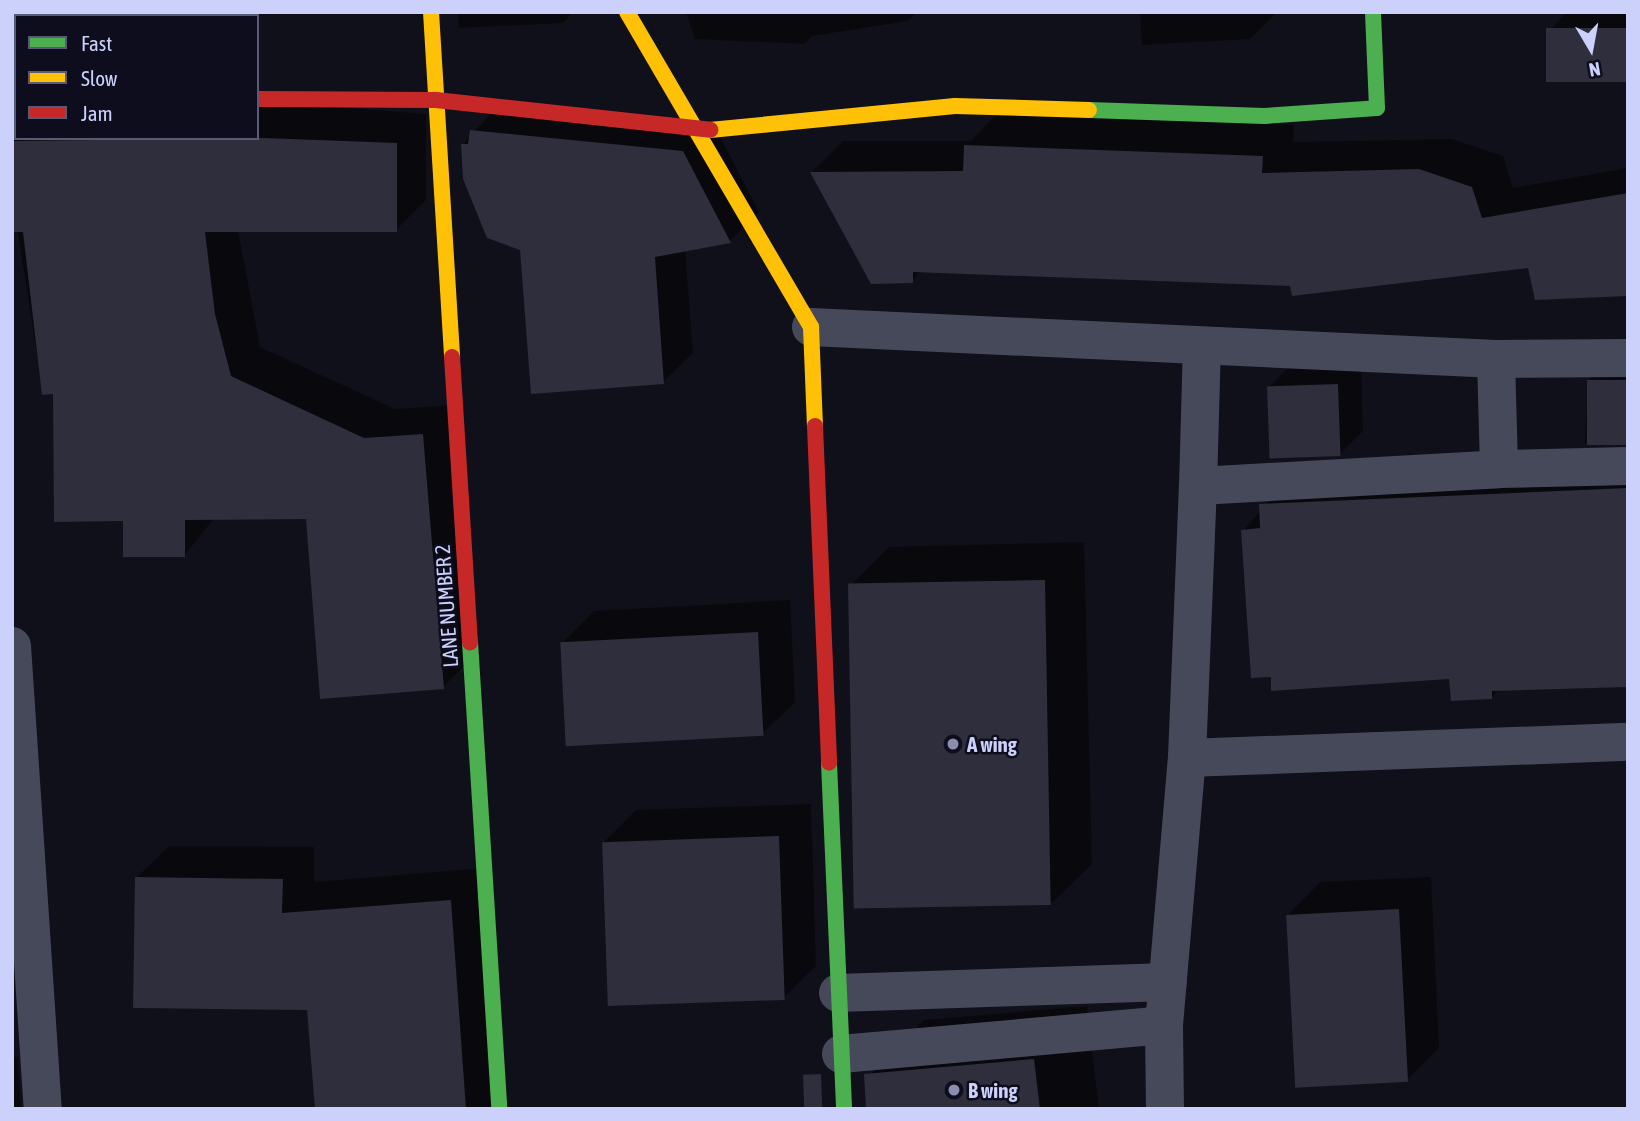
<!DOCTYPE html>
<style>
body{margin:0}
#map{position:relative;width:1640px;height:1121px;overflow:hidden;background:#10101a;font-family:"Asap Condensed",sans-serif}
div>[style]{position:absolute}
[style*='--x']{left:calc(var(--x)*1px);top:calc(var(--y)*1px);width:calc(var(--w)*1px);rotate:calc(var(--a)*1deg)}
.shadow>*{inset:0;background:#0007}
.building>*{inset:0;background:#2e2e3c;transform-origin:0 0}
.street>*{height:38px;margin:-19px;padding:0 19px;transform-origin:19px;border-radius:19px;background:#46495a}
.fast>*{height:16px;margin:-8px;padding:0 8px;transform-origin:8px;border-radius:8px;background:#4caf50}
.slow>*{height:16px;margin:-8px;padding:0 8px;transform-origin:8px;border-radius:8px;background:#ffc107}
.jam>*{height:16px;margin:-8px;padding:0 8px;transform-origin:8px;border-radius:8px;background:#c62828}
.dots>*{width:19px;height:19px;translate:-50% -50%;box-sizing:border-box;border:4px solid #0d0d1d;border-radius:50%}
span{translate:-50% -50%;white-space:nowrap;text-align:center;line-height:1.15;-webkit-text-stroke:5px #0d0d1d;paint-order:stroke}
.street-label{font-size:21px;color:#ccd1fc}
.poi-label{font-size:21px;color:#ccd1fc;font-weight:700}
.left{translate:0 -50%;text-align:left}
.frame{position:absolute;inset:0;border:14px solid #ccd1fc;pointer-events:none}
.legend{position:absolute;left:14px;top:14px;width:245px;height:126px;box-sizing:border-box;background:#0d0d1d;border:2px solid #595b76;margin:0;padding:9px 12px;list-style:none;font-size:21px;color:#ccd1fc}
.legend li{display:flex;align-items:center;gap:14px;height:35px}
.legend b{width:35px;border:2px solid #595b76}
.north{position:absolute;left:1556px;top:14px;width:70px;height:70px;-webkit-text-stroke:5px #0d0d1d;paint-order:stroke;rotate:170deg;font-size:19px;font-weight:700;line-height:28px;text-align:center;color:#ccd1fc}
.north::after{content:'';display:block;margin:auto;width:24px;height:32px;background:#ccd1fc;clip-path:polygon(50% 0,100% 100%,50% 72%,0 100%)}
</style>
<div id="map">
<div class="shadow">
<i style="clip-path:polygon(12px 12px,232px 12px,16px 16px,12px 26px)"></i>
<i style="clip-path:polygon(458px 12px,573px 12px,563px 23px,459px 28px)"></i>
<i style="clip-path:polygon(686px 12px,917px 12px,908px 21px,812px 36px,805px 44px,695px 39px)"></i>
<i style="clip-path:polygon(1140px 12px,1277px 12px,1250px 39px,1142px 45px)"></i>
<i style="clip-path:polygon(1567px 12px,1628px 12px,1628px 80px,1548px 32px)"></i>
<i style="clip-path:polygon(257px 101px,426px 114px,426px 200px,396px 230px,238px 230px,260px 347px,395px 409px,452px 405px,472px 658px,443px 687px,308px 517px,214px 518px,185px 555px,125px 519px,55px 392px,43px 393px,12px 195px,12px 139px,257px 138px)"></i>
<i style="clip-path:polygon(501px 102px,713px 123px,759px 212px,730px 241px,685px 250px,693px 353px,663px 382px,521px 249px,463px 144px)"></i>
<i style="clip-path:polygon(997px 114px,1294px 125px,1293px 142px,1452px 139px,1503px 156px,1513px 188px,1628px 168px,1628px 294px,1529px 266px,1292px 284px,922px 270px,912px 281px,812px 172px,843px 141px,971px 141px)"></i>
<i style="clip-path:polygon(1627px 342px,1628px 445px,1585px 443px,1588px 381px)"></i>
<i style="clip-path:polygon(1361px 362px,1363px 431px,1340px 454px,1269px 387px,1292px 364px)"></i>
<i style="clip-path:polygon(1628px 450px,1628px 685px,1500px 689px,1492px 697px,1451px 677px,1272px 675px,1243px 531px,1299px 466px)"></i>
<i style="clip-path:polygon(1084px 542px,1092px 864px,1052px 903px,850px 586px,889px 547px)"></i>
<i style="clip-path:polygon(790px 600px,795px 702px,762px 734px,562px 643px,594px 611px)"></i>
<i style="clip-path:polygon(811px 804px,816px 966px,783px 998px,604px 842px,636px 810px)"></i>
<i style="clip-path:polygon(169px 846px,314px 847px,314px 882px,483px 868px,500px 1109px,316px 1109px,309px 1009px,136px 878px)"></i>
<i style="clip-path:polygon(1431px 877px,1439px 1048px,1406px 1081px,1288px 915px,1320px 882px)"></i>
<i style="clip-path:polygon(1087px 1006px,1099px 1109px,873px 1109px,871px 1074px,924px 1020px)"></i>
<i style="clip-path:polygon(12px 1057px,18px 1057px,21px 1109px,12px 1109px)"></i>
</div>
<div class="building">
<i style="left:1628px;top:28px;width:54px;height:82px;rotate:90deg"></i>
<i style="clip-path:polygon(470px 130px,683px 151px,731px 243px,655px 257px,664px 384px,531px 394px,520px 250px,487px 238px,463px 179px,461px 144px,468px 144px)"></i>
<i style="clip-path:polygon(264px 138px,397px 143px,397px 232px,205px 232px,215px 314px,231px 376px,364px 438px,423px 434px,444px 689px,320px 699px,306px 519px,185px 520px,185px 557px,123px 557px,123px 521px,54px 522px,53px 394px,42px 395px,23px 232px,12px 232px,12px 141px)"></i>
<i style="clip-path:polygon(964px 145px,1263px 156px,1262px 173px,1419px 169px,1472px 187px,1482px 218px,1628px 193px,1628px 296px,1535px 300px,1528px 268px,1292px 296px,1290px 286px,913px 272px,913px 283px,871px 284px,810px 172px,963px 171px)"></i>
<i style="left:1587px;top:380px;width:41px;height:65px"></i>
<i style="left:1338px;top:384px;width:72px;height:71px;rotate:88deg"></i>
<i style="clip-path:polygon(1628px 488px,1628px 687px,1492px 691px,1492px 699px,1451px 701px,1449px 679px,1271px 691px,1271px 677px,1251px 678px,1241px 530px,1260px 528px,1259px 504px)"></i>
<i style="left:1045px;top:580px;width:325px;height:197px;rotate:89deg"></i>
<i style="left:758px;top:632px;width:104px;height:198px;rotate:87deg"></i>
<i style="left:779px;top:836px;width:164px;height:177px;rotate:88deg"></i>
<i style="clip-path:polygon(135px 877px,283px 879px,282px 913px,451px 900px,466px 1109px,315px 1109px,307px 1010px,133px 1008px)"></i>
<i style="left:1399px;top:909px;width:173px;height:113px;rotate:87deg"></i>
<i style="clip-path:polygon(1034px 1059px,1040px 1109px,866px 1109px,864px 1074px)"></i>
<i style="left:821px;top:1074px;width:35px;height:18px;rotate:88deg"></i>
</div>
<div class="street">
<i style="--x:12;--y:96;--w:4;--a:0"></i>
<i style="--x:811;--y:327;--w:686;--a:2.67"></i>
<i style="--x:1496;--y:359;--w:132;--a:-0.4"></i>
<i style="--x:1496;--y:359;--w:110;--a:88.4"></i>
<i style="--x:1499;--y:469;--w:129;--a:-1.3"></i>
<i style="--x:1198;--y:486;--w:140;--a:-88.4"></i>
<i style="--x:12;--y:646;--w:464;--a:86.2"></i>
<i style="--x:1187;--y:758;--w:272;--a:-87.7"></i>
<i style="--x:1198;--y:486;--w:301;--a:-3.2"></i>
<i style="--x:838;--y:993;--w:330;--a:-1.9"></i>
<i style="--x:841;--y:1054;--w:324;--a:-5.1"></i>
<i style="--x:1165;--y:1109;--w:84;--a:-90.7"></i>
<i style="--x:1164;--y:1025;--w:268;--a:-85.1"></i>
<i style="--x:1187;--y:758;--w:441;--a:-2.1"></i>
</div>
<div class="fast">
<i style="--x:1089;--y:110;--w:175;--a:2"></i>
<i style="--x:1264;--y:116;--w:113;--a:-4"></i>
<i style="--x:1377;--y:108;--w:96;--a:-92.4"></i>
<i style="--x:470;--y:642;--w:468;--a:86.4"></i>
<i style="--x:829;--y:763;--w:346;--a:87.5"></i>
</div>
<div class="slow">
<i style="--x:431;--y:12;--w:346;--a:86.5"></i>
<i style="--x:627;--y:12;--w:365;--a:59.7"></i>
<i style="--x:811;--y:327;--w:99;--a:87.7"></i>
<i style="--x:710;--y:130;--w:246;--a:-5.6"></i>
<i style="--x:955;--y:106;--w:134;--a:1.7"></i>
</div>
<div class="jam">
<i style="--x:257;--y:99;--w:179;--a:0.3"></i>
<i style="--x:436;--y:100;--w:276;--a:6.2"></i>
<i style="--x:452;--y:357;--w:286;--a:86.4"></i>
<i style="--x:815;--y:426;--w:337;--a:87.6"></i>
</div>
<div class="dots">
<i style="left:953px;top:744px;background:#8a8dad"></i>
<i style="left:954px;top:1090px;background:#8a8dad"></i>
</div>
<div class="street-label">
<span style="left:446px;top:606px;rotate:-94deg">LANE NUMBER 2</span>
</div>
<div class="poi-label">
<span class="left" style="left:967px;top:744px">A wing</span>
<span class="left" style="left:968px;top:1090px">B wing</span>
</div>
<div class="frame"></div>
<ul class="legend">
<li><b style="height:9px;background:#4caf50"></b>Fast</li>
<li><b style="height:9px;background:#ffc107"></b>Slow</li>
<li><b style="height:9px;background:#c62828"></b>Jam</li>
</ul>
<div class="north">N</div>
</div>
